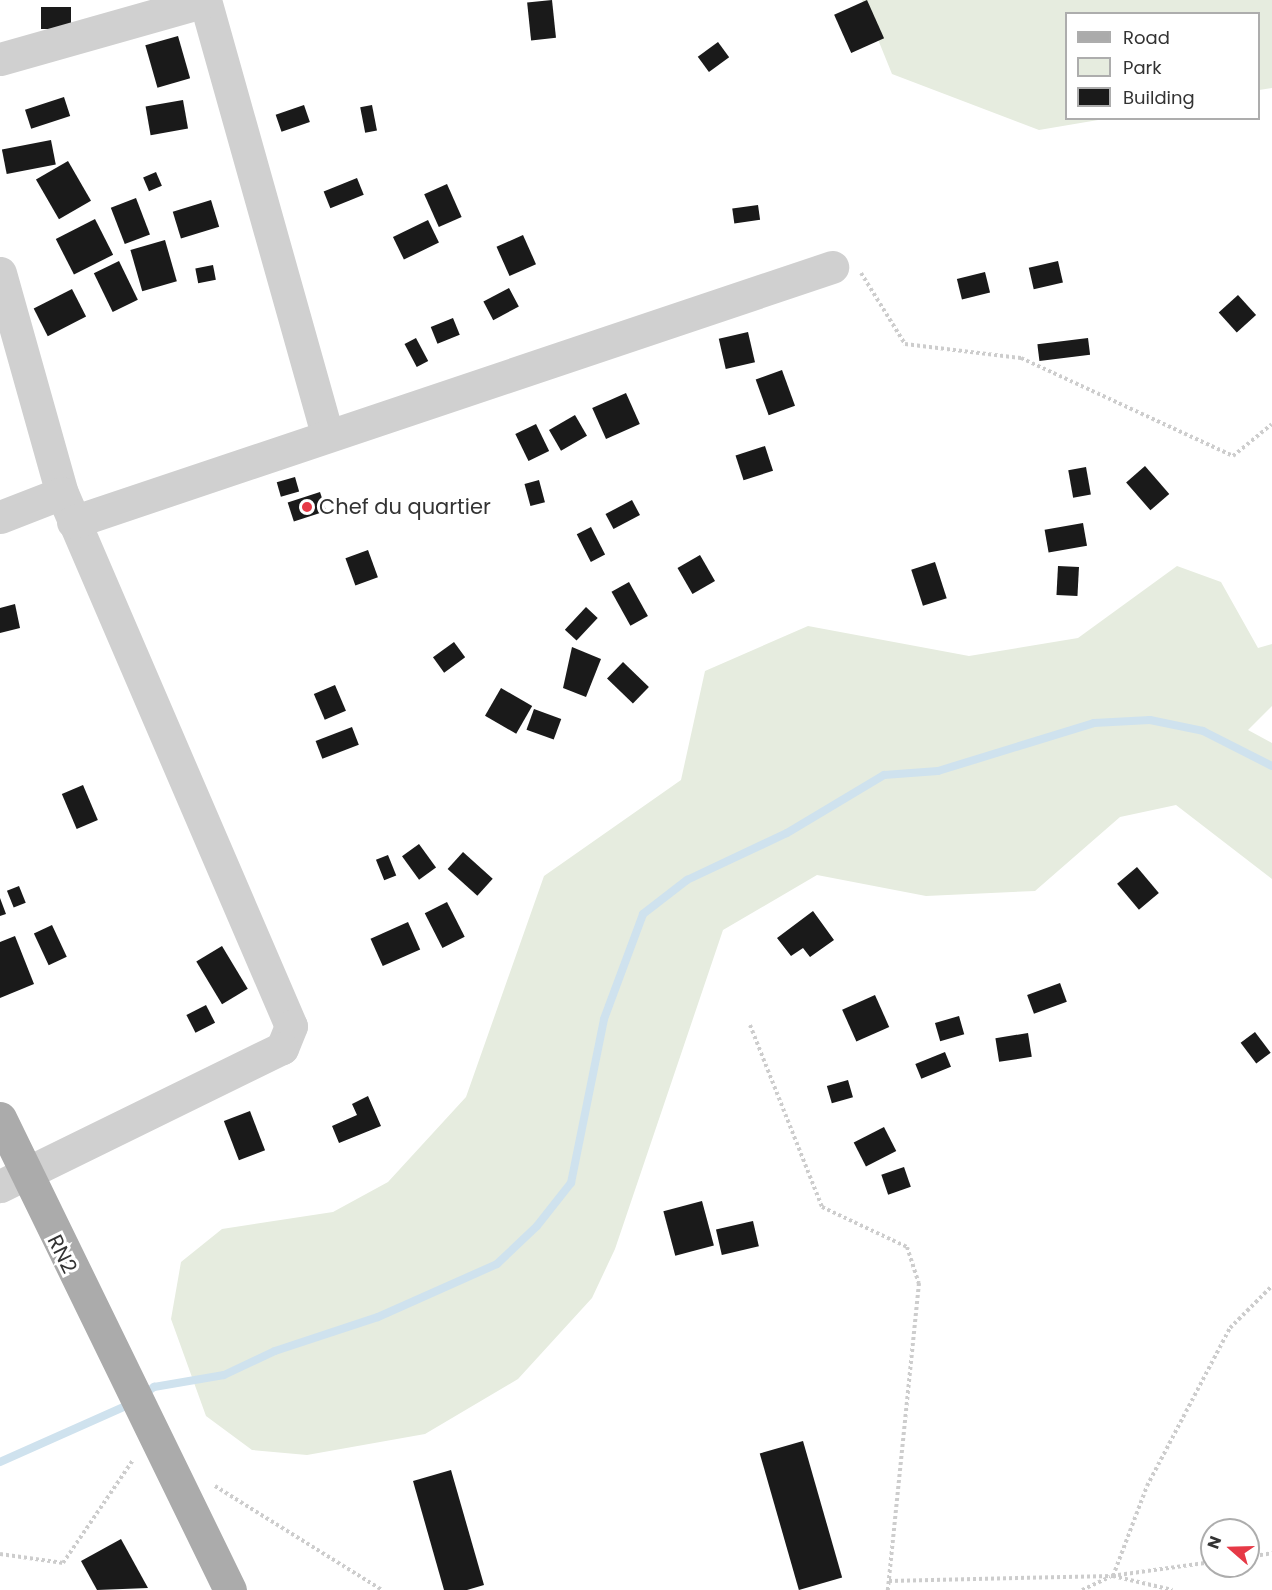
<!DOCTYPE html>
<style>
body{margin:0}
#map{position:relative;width:1272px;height:1590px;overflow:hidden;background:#fff;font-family:Poppins,sans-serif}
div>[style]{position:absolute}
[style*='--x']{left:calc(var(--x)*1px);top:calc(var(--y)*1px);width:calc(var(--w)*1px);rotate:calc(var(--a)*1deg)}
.green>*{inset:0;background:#e6ecdf}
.stream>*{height:8px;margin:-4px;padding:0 4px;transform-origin:4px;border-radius:4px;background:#cfe2ee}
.building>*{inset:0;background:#1a1a1a;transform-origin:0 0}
.path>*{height:4px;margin-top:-2px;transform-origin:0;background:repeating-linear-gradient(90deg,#cdcdcd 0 3px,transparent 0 6px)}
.street>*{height:33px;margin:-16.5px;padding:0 16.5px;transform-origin:16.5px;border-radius:16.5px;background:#d0d0d0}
.primary>*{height:33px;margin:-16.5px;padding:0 16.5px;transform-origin:16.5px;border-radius:16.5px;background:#ababab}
.dots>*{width:16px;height:16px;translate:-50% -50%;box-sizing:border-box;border:3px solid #fff;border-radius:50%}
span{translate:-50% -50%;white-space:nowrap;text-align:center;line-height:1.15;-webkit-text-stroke:6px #fff;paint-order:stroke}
.poi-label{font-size:21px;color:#333}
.left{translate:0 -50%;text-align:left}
.street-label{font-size:21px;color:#333}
.legend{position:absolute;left:1065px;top:12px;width:195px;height:108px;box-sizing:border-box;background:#fff;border:2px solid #adadad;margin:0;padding:8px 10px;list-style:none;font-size:18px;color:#333}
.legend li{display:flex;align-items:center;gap:12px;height:30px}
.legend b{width:30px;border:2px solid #adadad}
.north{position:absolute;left:1200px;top:1518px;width:60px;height:60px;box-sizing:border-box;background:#fff;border:2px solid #adadad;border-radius:50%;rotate:290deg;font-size:16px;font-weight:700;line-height:24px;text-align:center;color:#333}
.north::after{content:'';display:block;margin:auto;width:21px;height:27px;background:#e63946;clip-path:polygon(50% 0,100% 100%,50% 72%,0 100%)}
</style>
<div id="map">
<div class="green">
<i style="clip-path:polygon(862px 0,1272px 0,1272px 88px,1259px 90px,1258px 14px,1066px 14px,1066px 118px,1104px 119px,1039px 130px,892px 74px)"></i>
<i style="clip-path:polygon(1177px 566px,1221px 582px,1258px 648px,1272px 644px,1272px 706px,1248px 730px,1272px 743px,1272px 879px,1176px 805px,1120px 817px,1035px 891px,926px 896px,817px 875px,723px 930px,615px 1249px,592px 1298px,518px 1379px,425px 1434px,307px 1455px,252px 1450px,206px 1416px,171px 1319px,181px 1262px,222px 1229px,333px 1212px,388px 1182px,466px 1097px,544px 876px,681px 780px,705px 671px,808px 626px,969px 656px,1078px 638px)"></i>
</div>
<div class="stream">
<i style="--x:143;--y:1395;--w:14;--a:-36"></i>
<i style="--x:154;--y:1387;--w:71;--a:-9.7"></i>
<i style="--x:224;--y:1375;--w:56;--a:-25.2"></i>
<i style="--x:275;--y:1351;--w:108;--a:-18.3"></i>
<i style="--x:378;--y:1317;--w:130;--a:-24"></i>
<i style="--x:497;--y:1264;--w:55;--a:-43.5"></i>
<i style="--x:537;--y:1226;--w:55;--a:-51.7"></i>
<i style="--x:571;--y:1183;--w:167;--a:-78.6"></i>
<i style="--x:604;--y:1019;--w:112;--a:-69.6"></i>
<i style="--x:643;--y:914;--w:56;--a:-37.7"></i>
<i style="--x:687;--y:880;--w:110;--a:-25.2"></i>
<i style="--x:787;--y:833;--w:113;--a:-30.9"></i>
<i style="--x:884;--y:775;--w:54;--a:-4.2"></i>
<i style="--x:938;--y:771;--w:163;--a:-17.1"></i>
<i style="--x:1094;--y:723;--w:56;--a:-3.1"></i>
<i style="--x:1150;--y:720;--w:54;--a:11.7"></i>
<i style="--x:1203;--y:731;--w:77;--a:26.9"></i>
<i style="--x:0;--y:1462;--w:142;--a:-24"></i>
</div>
<div class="building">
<i style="left:552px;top:0;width:38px;height:25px;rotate:84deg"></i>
<i style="left:867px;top:0;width:42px;height:36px;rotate:66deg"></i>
<i style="left:41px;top:7px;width:30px;height:22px"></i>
<i style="left:178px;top:36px;width:44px;height:34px;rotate:74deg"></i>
<i style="left:718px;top:42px;width:19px;height:25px;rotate:54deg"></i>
<i style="left:64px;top:97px;width:20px;height:41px;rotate:72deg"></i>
<i style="left:183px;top:100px;width:29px;height:38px;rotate:80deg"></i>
<i style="left:304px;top:105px;width:18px;height:30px;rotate:71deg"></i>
<i style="left:372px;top:105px;width:26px;height:12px;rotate:79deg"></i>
<i style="left:51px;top:140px;width:25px;height:50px;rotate:79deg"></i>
<i style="left:68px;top:161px;width:46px;height:37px;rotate:60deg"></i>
<i style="left:156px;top:172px;width:15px;height:14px;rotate:67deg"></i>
<i style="left:357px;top:178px;width:18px;height:36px;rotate:68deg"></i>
<i style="left:447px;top:184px;width:36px;height:25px;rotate:66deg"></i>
<i style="left:136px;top:198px;width:39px;height:27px;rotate:69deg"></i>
<i style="left:211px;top:200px;width:28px;height:40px;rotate:73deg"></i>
<i style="left:758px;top:205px;width:15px;height:26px;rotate:82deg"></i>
<i style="left:95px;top:219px;width:40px;height:44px;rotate:63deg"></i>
<i style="left:428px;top:220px;width:25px;height:39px;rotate:64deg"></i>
<i style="left:523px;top:235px;width:32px;height:29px;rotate:66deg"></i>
<i style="left:165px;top:240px;width:43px;height:36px;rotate:74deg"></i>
<i style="left:119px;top:261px;width:43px;height:28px;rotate:64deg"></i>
<i style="left:1058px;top:261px;width:22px;height:30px;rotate:77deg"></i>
<i style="left:213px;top:265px;width:15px;height:18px;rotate:79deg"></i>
<i style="left:985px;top:272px;width:21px;height:29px;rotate:76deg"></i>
<i style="left:509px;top:288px;width:21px;height:29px;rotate:62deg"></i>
<i style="left:72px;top:289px;width:31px;height:43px;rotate:63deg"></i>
<i style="left:1238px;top:295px;width:27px;height:26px;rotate:48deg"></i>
<i style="left:453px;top:318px;width:18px;height:24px;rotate:68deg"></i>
<i style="left:748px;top:332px;width:31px;height:30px;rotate:77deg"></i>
<i style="left:416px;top:338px;width:26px;height:13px;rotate:62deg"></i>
<i style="left:1088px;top:338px;width:17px;height:51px;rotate:83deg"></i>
<i style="left:782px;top:370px;width:38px;height:28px;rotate:70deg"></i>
<i style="left:626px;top:393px;width:34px;height:37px;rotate:66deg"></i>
<i style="left:575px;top:415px;width:24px;height:30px;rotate:60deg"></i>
<i style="left:536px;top:424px;width:30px;height:23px;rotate:64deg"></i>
<i style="left:765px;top:446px;width:26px;height:31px;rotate:72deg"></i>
<i style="left:1145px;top:466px;width:37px;height:25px;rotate:49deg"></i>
<i style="left:1086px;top:467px;width:28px;height:18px;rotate:80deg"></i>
<i style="left:295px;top:477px;width:15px;height:19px;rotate:74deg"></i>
<i style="left:539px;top:480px;width:23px;height:15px;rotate:75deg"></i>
<i style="left:320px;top:492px;width:20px;height:34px;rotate:72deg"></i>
<i style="left:632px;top:500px;width:17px;height:30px;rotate:62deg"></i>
<i style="left:1083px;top:523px;width:23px;height:39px;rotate:80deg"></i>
<i style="left:591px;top:527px;width:31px;height:16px;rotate:63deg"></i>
<i style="left:368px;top:550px;width:29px;height:24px;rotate:70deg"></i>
<i style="left:700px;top:555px;width:30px;height:26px;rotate:60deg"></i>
<i style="left:935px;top:562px;width:38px;height:25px;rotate:72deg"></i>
<i style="left:1058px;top:566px;width:21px;height:29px;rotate:3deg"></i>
<i style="left:629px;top:582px;width:39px;height:20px;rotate:61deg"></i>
<i style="clip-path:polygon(15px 604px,20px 628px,0 633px,0 608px)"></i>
<i style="left:586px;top:607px;width:16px;height:31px;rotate:43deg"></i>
<i style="left:454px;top:642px;width:19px;height:26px;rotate:54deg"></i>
<i style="clip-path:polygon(572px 647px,601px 659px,586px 697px,563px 688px)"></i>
<i style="left:623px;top:662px;width:36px;height:23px;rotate:44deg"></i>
<i style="left:335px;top:685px;width:28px;height:23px;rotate:67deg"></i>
<i style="left:501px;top:688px;width:36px;height:32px;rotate:30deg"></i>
<i style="left:534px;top:709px;width:29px;height:22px;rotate:20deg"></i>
<i style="left:352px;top:727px;width:19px;height:39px;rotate:69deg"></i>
<i style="left:83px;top:785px;width:38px;height:23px;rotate:67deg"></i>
<i style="left:419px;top:844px;width:29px;height:21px;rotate:54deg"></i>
<i style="left:463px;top:852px;width:40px;height:23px;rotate:42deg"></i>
<i style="left:388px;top:855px;width:22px;height:13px;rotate:68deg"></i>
<i style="left:1137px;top:867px;width:34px;height:26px;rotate:50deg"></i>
<i style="left:19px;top:886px;width:18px;height:13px;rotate:68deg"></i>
<i style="clip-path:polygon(0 898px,6px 914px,0 916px)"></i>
<i style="left:447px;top:902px;width:39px;height:25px;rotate:63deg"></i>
<i style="clip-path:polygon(813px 911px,834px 940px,810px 957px,803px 948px,791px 956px,777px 938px)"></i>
<i style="left:408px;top:922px;width:30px;height:41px;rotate:66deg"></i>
<i style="left:52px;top:925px;width:35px;height:20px;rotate:65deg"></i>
<i style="clip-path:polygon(15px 936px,34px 984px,0 998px,0 942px)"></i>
<i style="left:222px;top:946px;width:50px;height:30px;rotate:59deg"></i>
<i style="left:1060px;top:983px;width:20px;height:35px;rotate:70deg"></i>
<i style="left:875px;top:995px;width:35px;height:36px;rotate:66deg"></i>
<i style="left:206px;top:1005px;width:20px;height:22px;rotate:63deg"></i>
<i style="left:959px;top:1016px;width:19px;height:25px;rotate:74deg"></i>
<i style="left:1255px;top:1032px;width:26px;height:18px;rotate:53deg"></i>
<i style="left:1028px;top:1033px;width:24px;height:33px;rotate:81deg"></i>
<i style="left:945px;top:1052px;width:16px;height:32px;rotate:68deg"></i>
<i style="left:848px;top:1080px;width:18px;height:22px;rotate:74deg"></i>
<i style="clip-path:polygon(368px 1096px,381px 1126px,339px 1143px,332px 1126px,357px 1115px,352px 1104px)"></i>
<i style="left:250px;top:1111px;width:42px;height:28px;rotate:69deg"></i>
<i style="left:884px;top:1127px;width:27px;height:34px;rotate:63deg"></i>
<i style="left:904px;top:1167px;width:21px;height:24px;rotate:71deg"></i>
<i style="left:702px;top:1201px;width:46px;height:40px;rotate:75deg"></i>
<i style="left:753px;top:1221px;width:26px;height:38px;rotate:77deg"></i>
<i style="left:803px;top:1441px;width:142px;height:45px;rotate:74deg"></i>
<i style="clip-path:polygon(451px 1470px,484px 1585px,467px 1590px,444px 1590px,413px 1481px)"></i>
<i style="clip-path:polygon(121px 1539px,148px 1588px,97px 1590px,81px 1561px)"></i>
</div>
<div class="path">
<i style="--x:861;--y:273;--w:84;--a:58.2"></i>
<i style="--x:905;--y:344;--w:117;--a:6.9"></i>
<i style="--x:1021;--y:358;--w:234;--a:24.8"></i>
<i style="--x:1233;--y:456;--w:50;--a:-39.4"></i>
<i style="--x:750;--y:1025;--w:196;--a:68.4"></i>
<i style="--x:822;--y:1207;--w:94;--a:25.2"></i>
<i style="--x:907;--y:1247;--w:38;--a:72"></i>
<i style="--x:919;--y:1283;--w:309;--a:95.8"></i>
<i style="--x:215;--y:1486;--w:197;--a:31.9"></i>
<i style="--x:0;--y:1554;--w:64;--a:8.1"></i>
<i style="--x:63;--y:1563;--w:125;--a:-55.8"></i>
<i style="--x:1248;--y:1557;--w:24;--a:-9"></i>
<i style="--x:1118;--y:1575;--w:95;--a:-7.9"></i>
<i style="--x:1113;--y:1576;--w:96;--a:-69.3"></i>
<i style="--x:1147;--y:1486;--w:178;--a:-62.3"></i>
<i style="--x:1230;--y:1328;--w:59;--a:-45"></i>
<i style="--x:889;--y:1581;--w:224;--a:-1.3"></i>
<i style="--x:1113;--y:1576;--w:61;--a:13.3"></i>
<i style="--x:1082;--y:1590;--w:31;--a:-25"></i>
</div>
<div class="street">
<i style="--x:205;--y:0;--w:452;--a:74.3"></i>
<i style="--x:0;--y:59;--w:213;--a:-15.8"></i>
<i style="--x:0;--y:273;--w:229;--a:74.3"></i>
<i style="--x:62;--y:493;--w:580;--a:66.75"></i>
<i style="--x:291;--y:1026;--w:24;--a:112"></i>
<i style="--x:282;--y:1048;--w:314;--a:153.9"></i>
<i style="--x:0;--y:517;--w:66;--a:-21.2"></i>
<i style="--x:73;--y:522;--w:801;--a:-18.57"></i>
</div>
<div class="primary">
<i style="--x:0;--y:1118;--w:525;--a:64.02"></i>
</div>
<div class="dots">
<i style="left:307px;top:507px;background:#e63946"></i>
</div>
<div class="poi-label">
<span class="left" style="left:319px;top:507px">Chef du quartier</span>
</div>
<div class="street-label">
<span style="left:62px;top:1254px;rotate:64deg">RN2</span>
</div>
<ul class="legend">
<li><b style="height:8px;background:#ababab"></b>Road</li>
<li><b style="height:16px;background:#e6ecdf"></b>Park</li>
<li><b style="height:16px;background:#1a1a1a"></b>Building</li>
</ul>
<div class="north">N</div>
</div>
